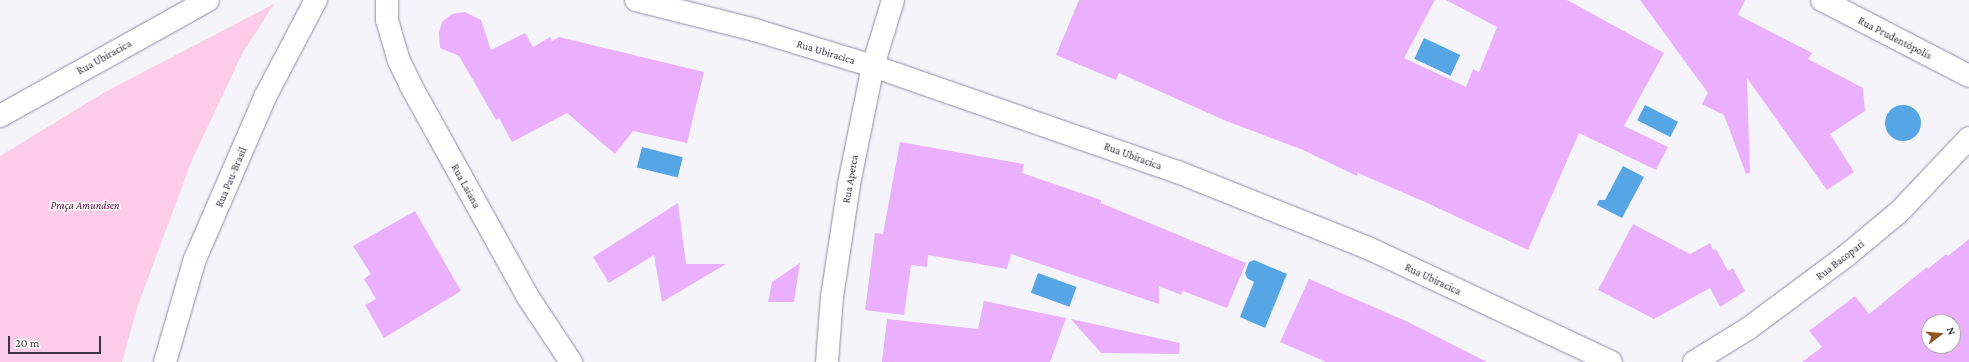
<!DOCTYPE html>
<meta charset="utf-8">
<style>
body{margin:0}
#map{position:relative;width:1969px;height:362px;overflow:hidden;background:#f5f4fa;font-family:"Crimson Pro",serif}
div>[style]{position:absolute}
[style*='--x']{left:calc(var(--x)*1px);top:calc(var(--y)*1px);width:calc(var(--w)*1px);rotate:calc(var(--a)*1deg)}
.green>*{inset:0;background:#fccce8}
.water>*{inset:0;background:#56a5e4;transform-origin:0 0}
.round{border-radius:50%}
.building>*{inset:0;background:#ebb0fd}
.roads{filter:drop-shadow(0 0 1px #908aa7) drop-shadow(0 0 1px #908aa7)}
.minor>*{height:22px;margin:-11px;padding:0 11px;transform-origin:11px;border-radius:11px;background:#fff}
span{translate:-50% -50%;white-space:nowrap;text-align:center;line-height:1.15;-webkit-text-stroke:3px #fff;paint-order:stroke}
.street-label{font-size:11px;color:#383642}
.park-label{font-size:11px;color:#580d42;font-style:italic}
.north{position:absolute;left:1921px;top:314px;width:40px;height:40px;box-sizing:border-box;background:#fff;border:1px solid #afafb3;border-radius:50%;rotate:74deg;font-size:11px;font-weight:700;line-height:16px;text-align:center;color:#383642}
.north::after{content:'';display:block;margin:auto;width:14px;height:18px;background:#94541e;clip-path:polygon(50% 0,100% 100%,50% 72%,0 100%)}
.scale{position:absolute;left:8px;top:336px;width:93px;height:18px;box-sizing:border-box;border:2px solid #383642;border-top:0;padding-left:5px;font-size:12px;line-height:14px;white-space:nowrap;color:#383642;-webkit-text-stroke:3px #fff;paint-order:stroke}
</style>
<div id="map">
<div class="green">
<i style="clip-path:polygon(274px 4px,242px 54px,192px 160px,138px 305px,122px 362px,0 362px,0 156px,105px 92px)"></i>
</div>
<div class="water">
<i style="left:1424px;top:38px;width:40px;height:23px;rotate:25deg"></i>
<i style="left:1645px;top:105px;width:37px;height:17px;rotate:27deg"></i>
<i class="round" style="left:1885px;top:105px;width:36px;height:36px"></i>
<i style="left:642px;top:147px;width:42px;height:21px;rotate:14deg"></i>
<i style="clip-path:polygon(1623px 166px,1644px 177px,1622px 218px,1597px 205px,1599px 200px,1605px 200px)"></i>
<i style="clip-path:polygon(1254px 260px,1287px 274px,1265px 328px,1240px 317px,1254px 282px,1247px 278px,1245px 273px,1249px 262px)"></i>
<i style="left:1038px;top:273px;width:41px;height:21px;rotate:20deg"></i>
</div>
<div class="building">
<i style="clip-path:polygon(1079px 0,1435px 0,1404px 58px,1466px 87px,1473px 69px,1479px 72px,1497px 27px,1446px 0,1567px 0,1664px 53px,1624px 126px,1668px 147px,1656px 170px,1579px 133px,1528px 250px,1425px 202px,1358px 173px,1357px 176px,1303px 150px,1226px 121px,1119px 73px,1116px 80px,1056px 55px)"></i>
<i style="clip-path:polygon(1640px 0,1745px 0,1738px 15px,1812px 53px,1808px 59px,1863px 88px,1865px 111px,1830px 134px,1854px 172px,1827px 190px,1747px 78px,1750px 173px,1746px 174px,1724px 115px,1702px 104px,1708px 93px)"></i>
<i style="clip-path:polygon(465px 12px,481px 20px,491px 50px,525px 33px,533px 47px,550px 37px,552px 41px,559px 37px,704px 72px,687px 143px,633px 131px,615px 154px,567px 113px,512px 142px,499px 118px,496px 120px,459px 56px,440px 48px,439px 33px,442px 22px,452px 14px)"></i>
<i style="clip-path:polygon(900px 142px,1024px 164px,1022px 173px,1101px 200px,1101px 203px,1246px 263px,1227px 308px,1183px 291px,1181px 295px,1159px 286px,1159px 304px,1011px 254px,1007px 269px,928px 255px,927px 267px,911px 265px,904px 315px,865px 310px,875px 233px,883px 234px)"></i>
<i style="clip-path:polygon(678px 203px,686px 264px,726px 264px,662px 302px,654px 255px,609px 283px,593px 257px)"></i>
<i style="clip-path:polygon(415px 211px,461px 291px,384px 338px,365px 305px,376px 299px,364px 279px,371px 274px,353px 246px)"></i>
<i style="clip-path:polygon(1633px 224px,1690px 254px,1710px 243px,1713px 250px,1716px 249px,1728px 271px,1733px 268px,1745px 291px,1720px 307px,1710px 288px,1654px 319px,1598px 290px)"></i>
<i style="clip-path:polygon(evenodd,1969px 239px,1969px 362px,1802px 362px,1822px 347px,1809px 331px,1855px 296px,1869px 314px,1927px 267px,1928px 269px,1946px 254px,1948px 256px,1969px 239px,1929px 322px,1953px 322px,1953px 346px,1929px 346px,1929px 322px)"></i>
<i style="clip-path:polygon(800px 263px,794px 302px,768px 302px,772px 282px)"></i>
<i style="clip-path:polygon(1309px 279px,1406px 321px,1487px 362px,1326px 362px,1280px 342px)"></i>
<i style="clip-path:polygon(984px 301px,1066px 318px,1050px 362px,882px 362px,887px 319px,978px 329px)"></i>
<i style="clip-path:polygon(1071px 319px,1180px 343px,1179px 354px,1101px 353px)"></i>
</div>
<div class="roads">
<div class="minor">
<i style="--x:387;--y:0;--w:20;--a:90"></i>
<i style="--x:387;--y:20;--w:43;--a:73.7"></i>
<i style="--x:399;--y:61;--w:28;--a:64"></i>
<i style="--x:411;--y:86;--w:241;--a:61"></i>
<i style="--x:528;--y:297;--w:78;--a:56.5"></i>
<i style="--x:636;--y:0;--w:123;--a:14.1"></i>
<i style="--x:755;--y:30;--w:123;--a:17"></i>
<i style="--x:873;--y:66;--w:323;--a:19.2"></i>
<i style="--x:1178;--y:172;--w:205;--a:21.8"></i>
<i style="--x:1368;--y:248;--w:268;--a:25.1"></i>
<i style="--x:1822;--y:0;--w:165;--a:27.3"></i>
<i style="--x:0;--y:116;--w:238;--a:-29.1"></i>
<i style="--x:165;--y:362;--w:107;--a:-73.8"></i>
<i style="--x:195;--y:259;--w:176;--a:-66.6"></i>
<i style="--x:265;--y:97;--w:110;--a:-62.3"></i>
<i style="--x:827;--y:362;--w:65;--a:-85.6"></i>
<i style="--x:832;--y:297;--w:114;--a:-81.4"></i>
<i style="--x:849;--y:184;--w:120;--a:-78.5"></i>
<i style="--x:873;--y:66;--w:69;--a:-73.1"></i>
<i style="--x:1694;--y:362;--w:65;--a:-31.7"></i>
<i style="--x:1749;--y:328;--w:121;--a:-36.6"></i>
<i style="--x:1846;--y:256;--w:70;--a:-39.8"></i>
<i style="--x:1900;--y:211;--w:100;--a:-46.6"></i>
</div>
</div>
<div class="street-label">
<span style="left:1895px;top:38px;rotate:27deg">Rua Prudentópolis</span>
<span style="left:826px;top:52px;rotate:17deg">Rua Ubiracica</span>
<span style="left:104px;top:57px;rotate:-29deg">Rua Ubiracica</span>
<span style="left:1133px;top:156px;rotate:20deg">Rua Ubiracica</span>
<span style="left:231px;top:177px;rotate:-67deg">Rua Pau-Brasil</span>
<span style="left:850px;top:179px;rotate:-80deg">Rua Aperca</span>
<span style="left:466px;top:186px;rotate:61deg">Rua Laiana</span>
<span style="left:1840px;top:260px;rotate:-38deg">Rua Bacopari</span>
<span style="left:1433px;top:279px;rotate:25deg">Rua Ubiracica</span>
</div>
<div class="park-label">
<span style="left:85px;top:205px">Praça Amundsen</span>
</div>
<div class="north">N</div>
<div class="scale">20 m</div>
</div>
